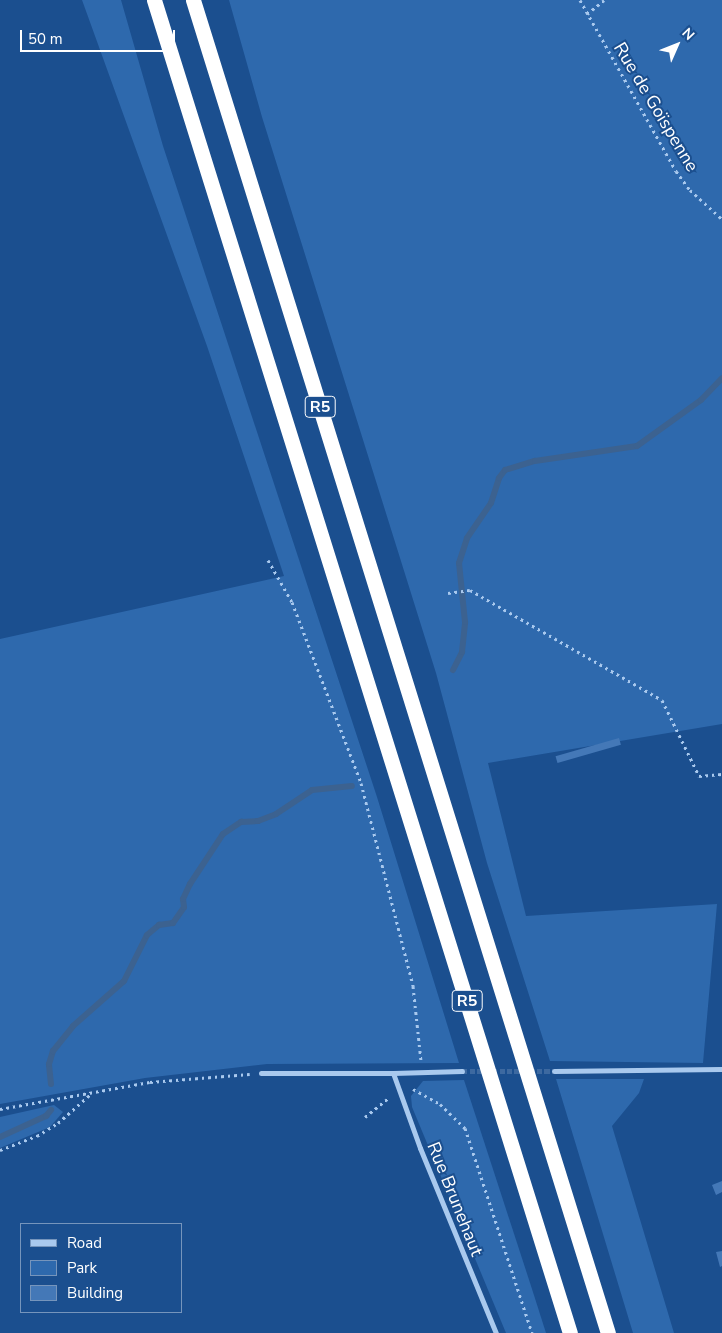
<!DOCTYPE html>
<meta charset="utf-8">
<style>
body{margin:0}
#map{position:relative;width:722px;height:1333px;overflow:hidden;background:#1b4f8f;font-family:"Nunito Sans",sans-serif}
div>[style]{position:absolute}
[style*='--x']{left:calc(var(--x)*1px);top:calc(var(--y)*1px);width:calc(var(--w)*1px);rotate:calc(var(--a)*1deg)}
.green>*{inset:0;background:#2e69ad}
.stream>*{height:6px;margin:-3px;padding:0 3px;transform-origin:3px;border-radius:3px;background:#3c6290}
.building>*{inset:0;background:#4478b7;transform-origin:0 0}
.minor-tunnel>*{height:5px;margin-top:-2.5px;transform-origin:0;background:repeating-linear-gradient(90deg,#3d69a0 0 5px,transparent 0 7.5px)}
.path>*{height:3px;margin-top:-1.5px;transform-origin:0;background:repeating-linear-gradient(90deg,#a9c9ee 0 2.5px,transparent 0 6.5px)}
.minor>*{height:5px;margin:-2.5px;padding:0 2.5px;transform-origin:2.5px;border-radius:2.5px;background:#a9c9ee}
.motorway>*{height:15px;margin:-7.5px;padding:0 7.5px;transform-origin:7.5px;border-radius:7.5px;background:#fff}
span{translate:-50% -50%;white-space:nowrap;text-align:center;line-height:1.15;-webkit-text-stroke:4px #1b4f8f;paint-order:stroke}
.shield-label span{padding:1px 4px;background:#1b4f8f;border:1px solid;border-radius:4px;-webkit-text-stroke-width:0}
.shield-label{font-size:16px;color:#fff;font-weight:700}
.street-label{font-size:18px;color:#fff}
.legend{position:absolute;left:20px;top:1223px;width:162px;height:90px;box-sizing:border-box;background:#1b4f8f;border:1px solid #7695bc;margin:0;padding:6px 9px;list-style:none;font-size:15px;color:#fff}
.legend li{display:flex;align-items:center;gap:10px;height:25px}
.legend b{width:25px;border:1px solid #7695bc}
.north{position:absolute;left:652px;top:20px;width:50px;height:50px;-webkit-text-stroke:4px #1b4f8f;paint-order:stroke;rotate:46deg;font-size:14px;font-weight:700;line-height:20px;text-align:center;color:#fff}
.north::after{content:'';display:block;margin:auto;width:18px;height:22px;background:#fff;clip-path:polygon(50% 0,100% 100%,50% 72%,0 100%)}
.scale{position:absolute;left:20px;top:30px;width:155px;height:22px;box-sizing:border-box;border:2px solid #fff;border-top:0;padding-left:6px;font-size:15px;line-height:18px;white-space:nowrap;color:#fff;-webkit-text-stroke:4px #1b4f8f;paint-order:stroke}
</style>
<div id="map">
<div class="green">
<i style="clip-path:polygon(82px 0,121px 0,163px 146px,377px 797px,459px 1063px,267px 1064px,145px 1078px,0 1104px,0 639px,284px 576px,207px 346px)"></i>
<i style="clip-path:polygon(229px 0,722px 0,722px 724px,488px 763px,526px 916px,717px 904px,703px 1063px,550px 1061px,487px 863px,436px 673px,262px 117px)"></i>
<i style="clip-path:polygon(556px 1079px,644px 1079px,639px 1093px,612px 1126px,674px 1333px,633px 1333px)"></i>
<i style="clip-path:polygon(464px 1080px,532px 1289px,546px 1333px,506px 1333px,412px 1107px,411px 1096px,423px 1081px)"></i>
<i style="clip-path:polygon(54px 1105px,63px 1112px,50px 1127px,0 1148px,0 1117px)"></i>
</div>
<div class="stream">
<i style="--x:453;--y:670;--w:20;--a:-63"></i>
<i style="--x:462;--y:652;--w:30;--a:-84"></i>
<i style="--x:465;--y:622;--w:59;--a:-95.8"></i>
<i style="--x:459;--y:563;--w:26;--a:-72"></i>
<i style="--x:467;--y:538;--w:42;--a:-55.6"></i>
<i style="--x:491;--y:503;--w:26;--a:-72"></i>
<i style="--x:499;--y:478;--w:10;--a:-53"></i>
<i style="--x:505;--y:470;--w:31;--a:-17"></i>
<i style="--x:535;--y:461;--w:103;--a:-8.4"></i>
<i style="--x:637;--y:446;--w:79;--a:-35.7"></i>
<i style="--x:701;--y:400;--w:30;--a:-46"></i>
<i style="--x:51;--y:1084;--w:20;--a:-96"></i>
<i style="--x:49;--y:1064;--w:14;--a:-73"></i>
<i style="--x:53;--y:1051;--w:32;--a:-51"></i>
<i style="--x:73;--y:1026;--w:68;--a:-41.4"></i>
<i style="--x:124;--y:981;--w:51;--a:-63.4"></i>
<i style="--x:147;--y:935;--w:16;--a:-40"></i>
<i style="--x:159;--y:925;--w:14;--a:-8"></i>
<i style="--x:173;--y:923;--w:19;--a:-55"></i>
<i style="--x:184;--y:907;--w:8;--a:-97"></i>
<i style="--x:183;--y:899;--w:17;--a:-65"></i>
<i style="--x:190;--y:884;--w:60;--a:-56.6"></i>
<i style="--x:223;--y:834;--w:22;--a:-34"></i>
<i style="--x:241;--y:822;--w:17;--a:-3"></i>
<i style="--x:258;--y:821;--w:19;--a:-21"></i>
<i style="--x:276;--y:814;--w:43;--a:-33.7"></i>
<i style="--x:312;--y:790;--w:40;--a:-5.7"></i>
<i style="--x:0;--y:1137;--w:51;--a:-24.5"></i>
<i style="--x:46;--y:1116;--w:8;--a:-50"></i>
</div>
<div class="building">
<i style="left:619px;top:738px;width:7px;height:66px;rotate:74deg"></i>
<i style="clip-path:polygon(722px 1181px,722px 1192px,716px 1195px,712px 1185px)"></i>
<i style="clip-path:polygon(722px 1251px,722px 1266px,720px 1267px,716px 1252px)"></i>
</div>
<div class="minor-tunnel">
<i style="--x:462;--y:1071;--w:92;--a:0"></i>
</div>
<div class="path">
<i style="--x:580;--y:0;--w:196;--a:60.7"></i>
<i style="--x:676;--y:171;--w:24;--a:54"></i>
<i style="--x:690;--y:190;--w:43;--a:42.2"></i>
<i style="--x:587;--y:14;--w:22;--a:-39"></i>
<i style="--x:268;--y:560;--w:48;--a:60.3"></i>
<i style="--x:292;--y:602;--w:194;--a:69.1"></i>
<i style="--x:361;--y:783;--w:210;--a:75.6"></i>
<i style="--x:413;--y:986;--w:75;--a:83.9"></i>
<i style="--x:448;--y:593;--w:22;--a:-8"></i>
<i style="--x:470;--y:590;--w:221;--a:29.8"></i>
<i style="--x:662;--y:700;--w:85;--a:64"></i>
<i style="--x:699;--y:776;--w:23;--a:-5"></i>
<i style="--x:413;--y:1089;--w:31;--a:29"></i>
<i style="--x:440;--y:1104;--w:35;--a:44"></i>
<i style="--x:465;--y:1128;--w:216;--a:71.9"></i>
<i style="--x:0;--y:1109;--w:152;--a:-10.2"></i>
<i style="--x:150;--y:1082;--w:100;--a:-4.6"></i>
<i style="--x:365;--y:1117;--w:32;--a:-39"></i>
<i style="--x:0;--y:1150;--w:40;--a:-21"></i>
<i style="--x:37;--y:1136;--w:25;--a:-32"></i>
<i style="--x:58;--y:1123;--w:45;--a:-41.4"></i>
</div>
<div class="minor">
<i style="--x:554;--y:1071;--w:168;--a:-0.7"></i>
<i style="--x:261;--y:1073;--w:132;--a:0"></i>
<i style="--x:393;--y:1073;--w:80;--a:70.2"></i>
<i style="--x:420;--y:1148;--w:200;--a:67.7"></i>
<i style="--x:393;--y:1073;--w:69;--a:-1.7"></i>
</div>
<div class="motorway">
<i style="--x:154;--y:0;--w:1396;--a:72.67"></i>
<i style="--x:193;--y:0;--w:1396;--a:72.71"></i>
</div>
<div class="shield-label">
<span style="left:320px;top:407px">R5</span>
<span style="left:467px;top:1001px">R5</span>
</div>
<div class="street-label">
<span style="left:656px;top:107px;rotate:59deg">Rue de Goïspenne</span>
<span style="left:455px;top:1199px;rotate:68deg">Rue Brunehaut</span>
</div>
<ul class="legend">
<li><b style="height:6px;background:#a9c9ee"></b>Road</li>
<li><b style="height:14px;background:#2e69ad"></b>Park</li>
<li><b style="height:14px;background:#4478b7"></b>Building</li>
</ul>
<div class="north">N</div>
<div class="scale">50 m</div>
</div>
